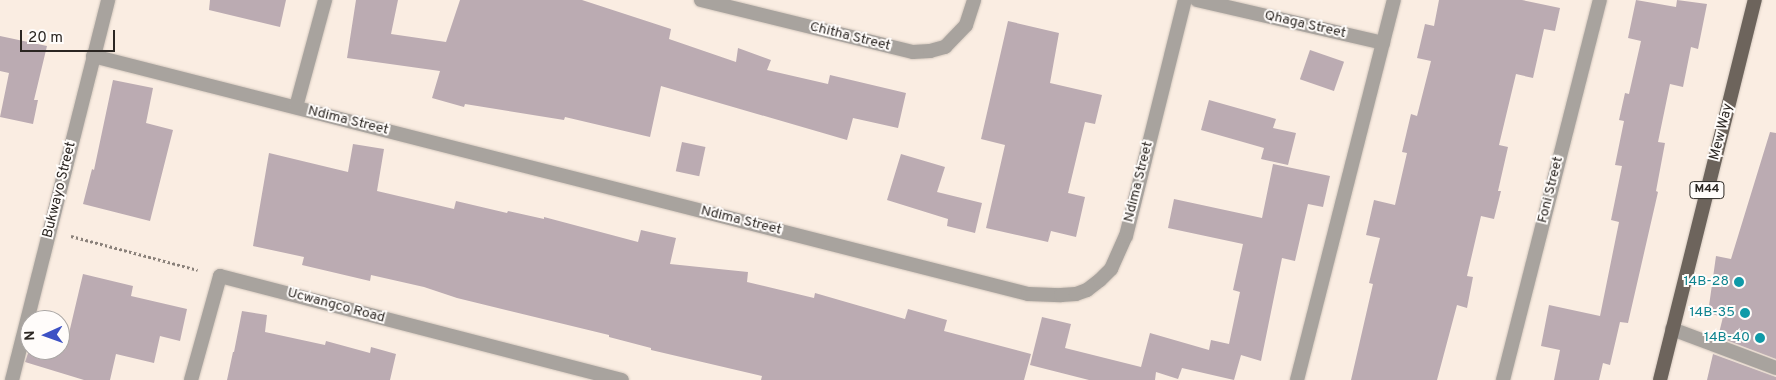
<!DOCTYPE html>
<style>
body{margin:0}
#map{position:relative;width:1776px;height:380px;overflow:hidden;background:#faede2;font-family:Overpass,sans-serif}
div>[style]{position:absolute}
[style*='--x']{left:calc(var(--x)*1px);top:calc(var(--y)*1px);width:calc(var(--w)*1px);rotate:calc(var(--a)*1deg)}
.building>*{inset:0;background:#bbabb2;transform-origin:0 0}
.path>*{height:3px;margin-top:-1.5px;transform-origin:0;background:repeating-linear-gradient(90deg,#8a817a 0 2.5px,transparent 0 5px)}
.roads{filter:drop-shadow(0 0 1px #d5c9bf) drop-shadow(0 0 1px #d5c9bf)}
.minor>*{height:14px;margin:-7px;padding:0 7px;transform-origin:7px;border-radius:7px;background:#a8a39e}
.primary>*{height:14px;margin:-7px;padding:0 7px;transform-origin:7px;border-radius:7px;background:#6d645c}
.dots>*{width:14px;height:14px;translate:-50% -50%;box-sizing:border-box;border:2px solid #fffcfa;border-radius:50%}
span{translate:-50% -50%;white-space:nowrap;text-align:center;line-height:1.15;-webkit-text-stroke:4px #fffcfa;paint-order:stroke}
.shield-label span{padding:1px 4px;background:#fffcfa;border:1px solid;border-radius:4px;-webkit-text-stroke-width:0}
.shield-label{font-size:12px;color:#2b2622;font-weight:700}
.street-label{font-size:14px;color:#2b2622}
.culture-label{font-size:14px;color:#0d838f}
.right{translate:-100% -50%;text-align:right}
.north{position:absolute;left:20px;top:310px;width:50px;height:50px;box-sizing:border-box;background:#fffcfa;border:1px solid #aaa6a4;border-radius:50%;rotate:268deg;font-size:14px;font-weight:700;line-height:20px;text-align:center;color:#2b2622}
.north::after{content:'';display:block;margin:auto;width:18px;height:22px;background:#3d51c4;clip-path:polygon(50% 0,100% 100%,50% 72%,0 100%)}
.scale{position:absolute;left:20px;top:30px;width:95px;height:22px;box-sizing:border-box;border:2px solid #2b2622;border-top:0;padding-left:6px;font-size:15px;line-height:18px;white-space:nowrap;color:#2b2622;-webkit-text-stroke:4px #fffcfa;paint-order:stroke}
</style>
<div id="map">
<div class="building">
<i style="clip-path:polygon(210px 0,286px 0,280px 27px,209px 10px)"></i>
<i style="clip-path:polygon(356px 0,398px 0,391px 34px,446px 42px,460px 0,582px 0,671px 29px,669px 39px,736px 62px,738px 48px,771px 60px,767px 70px,828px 84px,830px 75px,906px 93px,898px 128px,853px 118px,847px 140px,661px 86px,650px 137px,565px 117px,564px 120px,465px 104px,464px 107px,432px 98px,440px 71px,347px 58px)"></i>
<i style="clip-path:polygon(1439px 0,1522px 0,1560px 8px,1555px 31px,1544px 29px,1533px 78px,1516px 74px,1499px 145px,1508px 147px,1498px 191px,1501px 191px,1494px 219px,1481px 216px,1467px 276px,1473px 277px,1467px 308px,1457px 305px,1437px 380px,1351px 380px,1373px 284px,1369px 283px,1380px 238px,1366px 235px,1374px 200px,1395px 205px,1407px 153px,1402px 152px,1411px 114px,1417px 116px,1431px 61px,1417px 58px,1425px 24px,1434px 26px)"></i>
<i style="clip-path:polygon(1636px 0,1676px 7px,1677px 0,1707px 4px,1698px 49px,1691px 47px,1683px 87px,1670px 84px,1658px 142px,1665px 143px,1656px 191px,1658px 192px,1628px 323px,1620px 322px,1610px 365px,1603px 363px,1599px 380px,1554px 380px,1560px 350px,1541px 346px,1549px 305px,1600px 316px,1619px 222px,1611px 220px,1622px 166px,1615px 165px,1624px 121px,1619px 120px,1625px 93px,1629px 94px,1641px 41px,1628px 38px)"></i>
<i style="clip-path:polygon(1008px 21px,1059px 33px,1050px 83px,1102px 95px,1095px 124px,1085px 122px,1068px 193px,1085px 197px,1076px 237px,1051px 231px,1048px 242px,986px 228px,1005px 145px,981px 139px)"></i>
<i style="clip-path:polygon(0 36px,47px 46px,34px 100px,38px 100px,33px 124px,0 117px,9px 73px,0 71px)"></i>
<i style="left:1310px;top:50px;width:36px;height:31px;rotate:19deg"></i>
<i style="clip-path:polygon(113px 80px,153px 88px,146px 123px,173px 130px,150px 221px,83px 204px,92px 169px,94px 170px)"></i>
<i style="clip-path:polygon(1209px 100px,1276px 119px,1273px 128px,1296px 133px,1288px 165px,1261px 159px,1264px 148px,1201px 130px)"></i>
<i style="clip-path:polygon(1770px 132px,1776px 133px,1776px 359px,1718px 337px,1723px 317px,1708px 313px,1716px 256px,1731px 259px)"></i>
<i style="left:682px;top:142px;width:24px;height:30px;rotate:12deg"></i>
<i style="clip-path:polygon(353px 144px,384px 149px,377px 191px,454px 209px,456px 201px,507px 213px,508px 211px,544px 219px,544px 217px,638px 242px,641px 230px,676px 238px,670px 264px,748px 272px,747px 282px,814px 298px,815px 293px,905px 319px,908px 309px,947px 320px,944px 331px,1031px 354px,1024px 380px,761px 380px,762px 376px,651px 350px,651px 348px,609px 337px,609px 335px,457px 298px,424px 287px,371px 275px,370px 281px,302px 265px,304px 257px,253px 246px,269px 153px,348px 172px)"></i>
<i style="clip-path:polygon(901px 154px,945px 167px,937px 192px,982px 203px,975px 233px,947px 226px,948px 219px,887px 200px)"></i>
<i style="clip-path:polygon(1273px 164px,1330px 176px,1323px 207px,1308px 204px,1295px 261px,1282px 258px,1261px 361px,1241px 355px,1234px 380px,1182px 368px,1178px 379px,1156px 372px,1155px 380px,1089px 380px,1030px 365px,1042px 317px,1071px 324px,1065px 348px,1141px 367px,1150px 333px,1209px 350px,1211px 340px,1229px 344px,1240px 292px,1233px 290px,1243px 244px,1168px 228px,1174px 199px,1262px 218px)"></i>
<i style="clip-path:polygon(83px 274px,133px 286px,131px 296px,187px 309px,180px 341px,160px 336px,154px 363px,116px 354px,110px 380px,84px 380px,25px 362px,29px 350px,65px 350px)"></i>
<i style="clip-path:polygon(242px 311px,267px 315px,265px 332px,325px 345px,326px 341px,370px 353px,371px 347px,396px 354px,390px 380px,227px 380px,233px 352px,234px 352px)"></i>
<i style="clip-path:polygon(1713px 354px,1776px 377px,1776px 380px,1707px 380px)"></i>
</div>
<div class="path">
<i style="--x:71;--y:236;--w:131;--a:15"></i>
</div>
<div class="roads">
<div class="minor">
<i style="--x:701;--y:0;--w:218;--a:13.8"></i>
<i style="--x:913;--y:52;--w:17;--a:-3"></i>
<i style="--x:930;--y:51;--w:16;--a:-15"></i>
<i style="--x:945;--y:47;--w:30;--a:-46"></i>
<i style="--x:966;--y:25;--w:26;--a:-72"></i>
<i style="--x:1197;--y:0;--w:191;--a:13"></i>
<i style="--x:93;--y:56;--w:965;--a:14.28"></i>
<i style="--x:1028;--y:294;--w:33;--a:2"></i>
<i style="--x:1061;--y:295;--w:15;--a:-4"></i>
<i style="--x:1076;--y:294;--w:12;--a:-20"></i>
<i style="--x:1087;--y:290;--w:16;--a:-38"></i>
<i style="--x:1100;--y:280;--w:16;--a:-45"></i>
<i style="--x:1111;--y:269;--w:36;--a:-66"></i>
<i style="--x:1126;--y:236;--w:243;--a:-76"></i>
<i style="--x:296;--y:107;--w:111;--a:-74.8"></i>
<i style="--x:1672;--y:329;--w:111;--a:20.6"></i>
<i style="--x:12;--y:380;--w:392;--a:-75.8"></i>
<i style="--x:191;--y:380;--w:108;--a:-74.4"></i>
<i style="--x:220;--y:276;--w:415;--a:14.5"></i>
<i style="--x:1297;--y:380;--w:392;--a:-75.7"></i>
<i style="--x:1503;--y:380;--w:392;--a:-75.7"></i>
</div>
<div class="primary">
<i style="--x:1660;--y:380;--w:392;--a:-76"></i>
</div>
</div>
<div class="dots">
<i style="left:1739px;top:282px;background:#0f9aa8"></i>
<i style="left:1745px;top:313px;background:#0f9aa8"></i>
<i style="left:1760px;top:338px;background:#0f9aa8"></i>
</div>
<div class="shield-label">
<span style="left:1707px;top:190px">M44</span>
</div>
<div class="street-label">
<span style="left:1305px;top:25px;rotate:13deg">Qhaga Street</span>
<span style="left:850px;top:37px;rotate:14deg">Chitha Street</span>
<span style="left:348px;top:121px;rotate:14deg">Ndima Street</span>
<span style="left:1722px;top:132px;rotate:-76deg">Mew Way</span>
<span style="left:1139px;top:182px;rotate:-76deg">Ndima Street</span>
<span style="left:60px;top:190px;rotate:-76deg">Bukwayo Street</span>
<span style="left:1551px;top:190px;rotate:-76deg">Foni Street</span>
<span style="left:741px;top:221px;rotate:14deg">Ndima Street</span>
<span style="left:336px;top:306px;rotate:15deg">Ucwangco Road</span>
</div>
<div class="culture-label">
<span class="right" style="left:1729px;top:282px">14B-28</span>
<span class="right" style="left:1735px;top:313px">14B-35</span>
<span class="right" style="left:1750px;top:338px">14B-40</span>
</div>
<div class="north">N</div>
<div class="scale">20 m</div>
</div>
